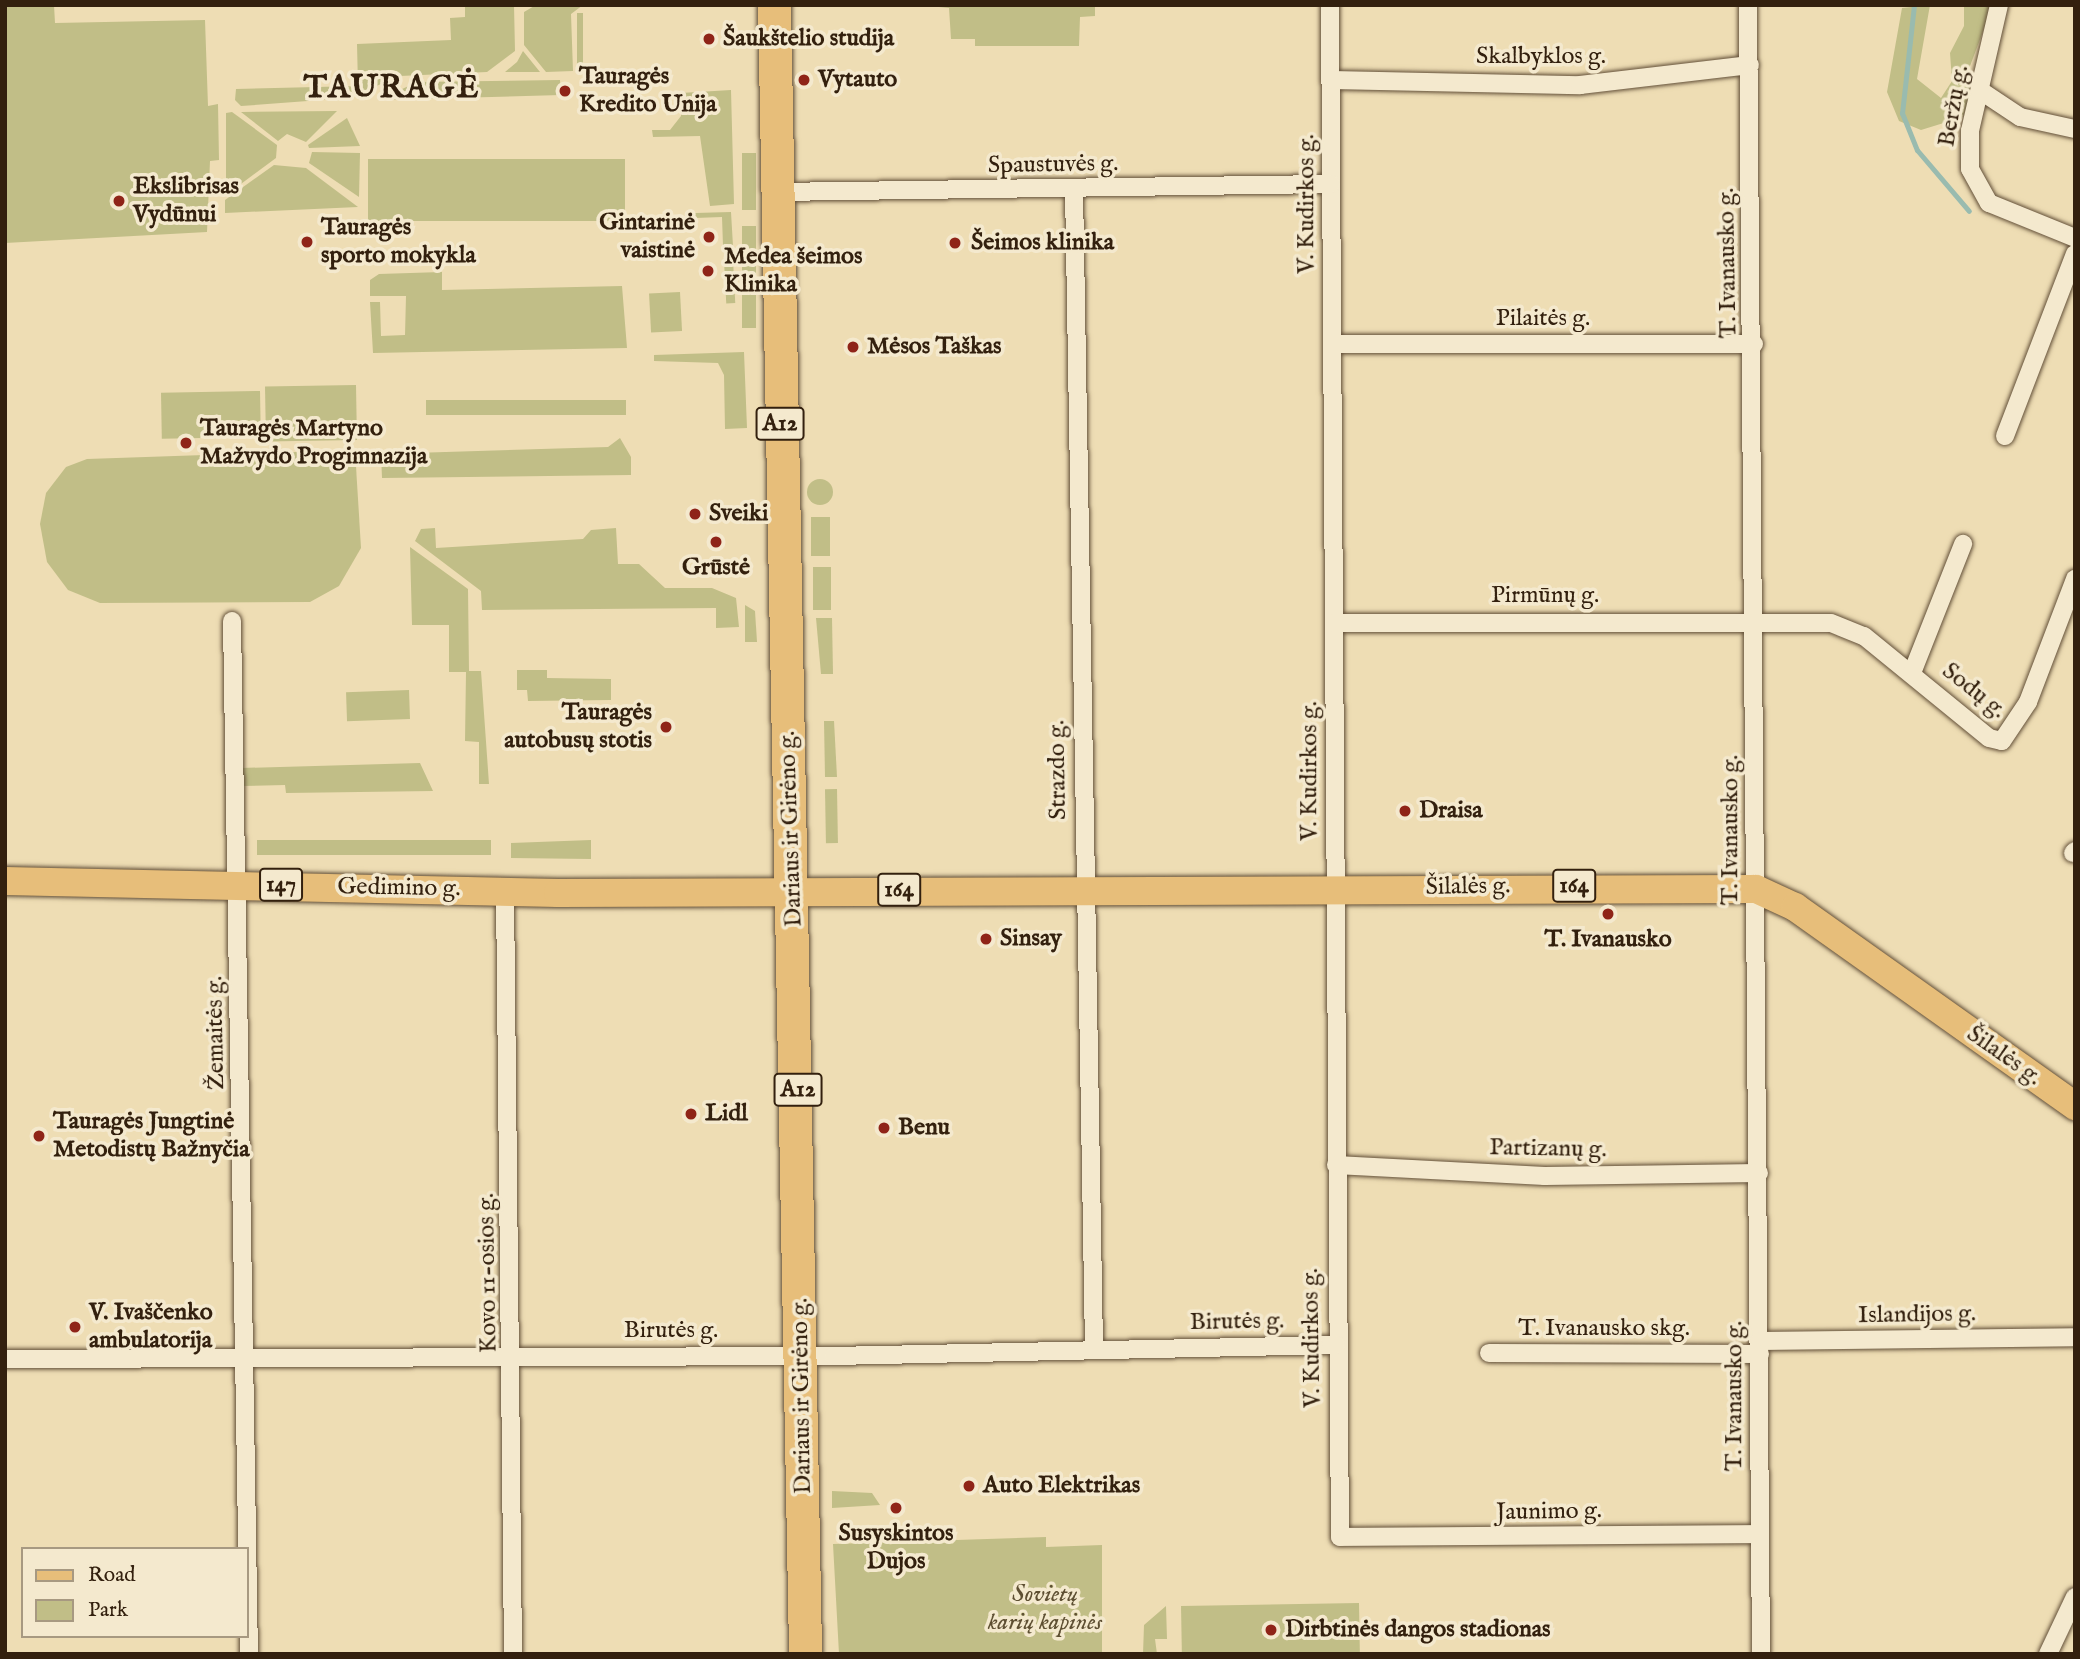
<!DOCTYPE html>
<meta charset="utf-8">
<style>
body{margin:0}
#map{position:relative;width:2080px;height:1659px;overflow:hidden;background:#eeddb4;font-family:"IM FELL English",serif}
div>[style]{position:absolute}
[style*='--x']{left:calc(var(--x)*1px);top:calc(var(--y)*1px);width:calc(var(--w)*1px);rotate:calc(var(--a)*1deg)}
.green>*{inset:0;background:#c1be87;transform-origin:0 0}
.round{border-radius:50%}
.stream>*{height:5px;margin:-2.5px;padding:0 2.5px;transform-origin:2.5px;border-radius:2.5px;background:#99bbaf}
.roads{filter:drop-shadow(0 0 2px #624f38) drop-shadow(0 0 2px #624f38)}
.street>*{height:18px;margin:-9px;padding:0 9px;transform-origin:9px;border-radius:9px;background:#f4e9ce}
.primary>*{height:28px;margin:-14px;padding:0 14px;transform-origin:14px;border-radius:14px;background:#e7be7a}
.highway>*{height:33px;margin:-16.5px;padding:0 16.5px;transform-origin:16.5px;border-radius:16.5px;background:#e7be7a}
.dots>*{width:19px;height:19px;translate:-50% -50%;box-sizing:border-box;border:4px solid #f4e9ce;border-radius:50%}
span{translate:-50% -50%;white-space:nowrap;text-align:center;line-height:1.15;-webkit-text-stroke:7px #f4e9ce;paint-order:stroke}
.shield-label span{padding:2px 5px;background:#f4e9ce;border:2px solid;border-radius:5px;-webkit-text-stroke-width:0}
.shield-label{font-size:23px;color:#33200e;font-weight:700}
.poi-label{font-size:24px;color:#33200e;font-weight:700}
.left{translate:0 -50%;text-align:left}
.right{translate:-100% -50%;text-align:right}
.street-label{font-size:24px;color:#33200e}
.park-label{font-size:24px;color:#5e4f32;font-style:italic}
.district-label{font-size:32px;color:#33200e;font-weight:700;letter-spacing:2px}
.frame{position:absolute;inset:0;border:7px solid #33200e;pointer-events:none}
.legend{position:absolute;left:21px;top:1547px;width:228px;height:91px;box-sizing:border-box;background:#f4e9ce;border:2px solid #a79981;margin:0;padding:9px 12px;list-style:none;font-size:21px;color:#33200e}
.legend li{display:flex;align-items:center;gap:14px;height:35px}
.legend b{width:35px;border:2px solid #a79981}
</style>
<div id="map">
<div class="green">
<i style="clip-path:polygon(5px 5px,54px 5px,55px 23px,205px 20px,208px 106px,218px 104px,219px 160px,210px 161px,207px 232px,5px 243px)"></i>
<i style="clip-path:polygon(465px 5px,514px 5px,515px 51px,487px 72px,400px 76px,348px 98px,241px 106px,235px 100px,236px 89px,358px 86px,357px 44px,451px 40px,450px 18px,465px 17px)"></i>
<i style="clip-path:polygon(536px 5px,583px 5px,571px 14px,573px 71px,546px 72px,524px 45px,524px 12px)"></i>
<i style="clip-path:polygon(919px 5px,1095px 5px,1095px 16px,1080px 17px,1079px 46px,975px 46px,975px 39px,951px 39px,949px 8px)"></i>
<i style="clip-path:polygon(1930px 5px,1917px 79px,1941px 98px,1952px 81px,1950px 53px,1964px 26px,1964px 5px,1993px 5px,1970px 66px,1972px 92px,1963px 117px,1921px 130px,1899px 121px,1887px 92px,1902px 8px)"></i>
<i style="left:577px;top:13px;width:6px;height:51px"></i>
<i style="clip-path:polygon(523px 51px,540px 72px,505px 72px,517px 62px)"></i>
<i style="clip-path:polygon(560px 80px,561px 95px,379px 100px,417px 82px)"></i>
<i style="clip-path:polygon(731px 90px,734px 204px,710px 206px,700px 136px,653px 137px,652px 130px,670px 130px,681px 116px,681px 93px)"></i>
<i style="clip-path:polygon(337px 111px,306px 142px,287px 134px,278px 141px,241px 112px)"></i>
<i style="clip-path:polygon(232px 112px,277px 145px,276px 158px,226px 195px,226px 113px)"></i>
<i style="clip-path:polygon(347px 118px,360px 146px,309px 148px,308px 145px)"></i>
<i style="clip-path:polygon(312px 152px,360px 153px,359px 197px,309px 163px)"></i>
<i style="left:742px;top:153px;width:14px;height:57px"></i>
<i style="left:625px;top:159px;width:62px;height:257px;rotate:90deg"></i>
<i style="clip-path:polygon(274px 165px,306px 168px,358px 207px,225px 213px,225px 200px)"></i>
<i style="clip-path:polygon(731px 212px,733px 246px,723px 246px,722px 217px,695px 218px,695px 213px)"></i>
<i style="left:742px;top:226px;width:14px;height:102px"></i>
<i style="left:733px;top:260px;width:43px;height:9px;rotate:87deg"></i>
<i style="clip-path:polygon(442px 272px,442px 290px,622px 286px,627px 348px,373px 353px,370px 302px,380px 302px,381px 336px,405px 335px,406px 296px,370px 296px,370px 280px,379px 274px)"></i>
<i style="left:680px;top:292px;width:39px;height:31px;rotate:87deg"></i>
<i style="clip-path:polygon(744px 352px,747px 428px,725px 429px,724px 375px,718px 363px,654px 361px,654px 355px)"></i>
<i style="left:356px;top:385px;width:55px;height:91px;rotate:89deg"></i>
<i style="left:260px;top:391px;width:46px;height:99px;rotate:89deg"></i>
<i style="left:626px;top:400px;width:15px;height:200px;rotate:90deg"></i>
<i style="clip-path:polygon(620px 438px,631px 457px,631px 475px,382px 478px,381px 454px,608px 447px)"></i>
<i style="clip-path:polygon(355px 450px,361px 548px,339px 586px,310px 602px,100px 603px,68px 590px,47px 562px,40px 524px,46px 493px,66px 467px,87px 459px)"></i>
<i class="round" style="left:807px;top:479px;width:26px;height:26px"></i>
<i style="left:811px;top:517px;width:19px;height:39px"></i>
<i style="clip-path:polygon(435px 528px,436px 548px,583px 539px,591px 530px,616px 528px,618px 564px,639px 564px,665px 588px,712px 588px,736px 598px,739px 627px,716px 628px,716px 608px,482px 610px,481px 591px,415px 541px,421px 529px)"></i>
<i style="clip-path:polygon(410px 547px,468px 589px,469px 671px,481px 671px,489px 784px,479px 784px,479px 742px,465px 741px,466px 672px,449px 672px,449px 625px,412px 625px)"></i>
<i style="left:831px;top:567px;width:43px;height:18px;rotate:90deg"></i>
<i style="clip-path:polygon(745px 605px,755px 611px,757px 642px,745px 642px)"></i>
<i style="clip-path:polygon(816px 618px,832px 618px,833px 674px,821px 674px)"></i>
<i style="clip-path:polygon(517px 670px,547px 670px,547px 678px,611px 679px,611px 700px,528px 701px,527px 690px,517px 690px)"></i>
<i style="left:409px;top:690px;width:29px;height:63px;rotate:88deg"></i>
<i style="clip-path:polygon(824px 721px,834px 721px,837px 777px,825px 777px)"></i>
<i style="clip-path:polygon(420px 763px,433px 791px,286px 793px,285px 785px,241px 786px,241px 768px)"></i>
<i style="left:837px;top:789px;width:54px;height:12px;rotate:89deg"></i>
<i style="left:257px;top:840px;width:234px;height:15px"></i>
<i style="clip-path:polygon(591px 840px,591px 859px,511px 858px,511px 843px)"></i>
<i style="clip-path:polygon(832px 1491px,872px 1493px,880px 1505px,832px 1508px)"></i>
<i style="clip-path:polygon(1046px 1537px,1046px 1547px,1102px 1545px,1102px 1654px,839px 1654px,833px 1544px)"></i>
<i style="left:1359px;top:1603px;width:51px;height:178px;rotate:89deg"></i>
<i style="clip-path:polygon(1166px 1606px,1167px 1639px,1155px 1639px,1157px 1654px,1143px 1654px,1144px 1625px)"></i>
</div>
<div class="stream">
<i style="--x:1914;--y:5;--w:109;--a:96.3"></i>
<i style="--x:1902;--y:113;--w:40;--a:68"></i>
<i style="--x:1917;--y:150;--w:80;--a:49.6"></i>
</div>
<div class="roads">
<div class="street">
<i style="--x:1330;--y:5;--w:1532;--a:89.63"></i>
<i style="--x:1340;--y:1537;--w:420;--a:-0.4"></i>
<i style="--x:1748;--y:5;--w:1649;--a:89.55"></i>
<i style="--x:1999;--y:5;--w:129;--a:103"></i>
<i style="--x:1970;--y:131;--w:38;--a:90"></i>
<i style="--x:1970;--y:169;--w:39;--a:61"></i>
<i style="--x:1989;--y:203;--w:93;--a:22.1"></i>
<i style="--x:1332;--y:80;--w:248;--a:1.2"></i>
<i style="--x:1580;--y:85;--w:171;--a:-6.7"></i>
<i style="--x:1981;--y:91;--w:47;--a:33.7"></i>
<i style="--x:2020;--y:117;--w:56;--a:12.3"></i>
<i style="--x:1074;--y:189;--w:1160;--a:89.01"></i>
<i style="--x:776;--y:192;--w:555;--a:-0.83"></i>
<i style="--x:1332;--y:344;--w:422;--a:0"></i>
<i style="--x:2005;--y:436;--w:195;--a:-69"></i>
<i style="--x:232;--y:621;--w:1033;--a:89.06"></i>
<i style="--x:1335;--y:623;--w:496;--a:0"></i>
<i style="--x:1831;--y:623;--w:35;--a:22"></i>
<i style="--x:1864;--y:636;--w:161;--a:39.2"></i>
<i style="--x:1989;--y:738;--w:13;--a:13"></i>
<i style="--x:2002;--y:741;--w:47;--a:-56.3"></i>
<i style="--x:2028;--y:702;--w:132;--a:-69.1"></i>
<i style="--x:1912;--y:673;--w:139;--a:-68.4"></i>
<i style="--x:2073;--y:853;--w:3;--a:-45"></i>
<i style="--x:505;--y:891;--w:763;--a:89.4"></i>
<i style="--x:1336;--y:1165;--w:209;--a:3"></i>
<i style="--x:1545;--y:1176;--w:214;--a:-0.8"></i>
<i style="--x:1760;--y:1341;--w:315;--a:-0.7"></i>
<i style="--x:1489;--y:1353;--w:271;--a:0.2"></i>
<i style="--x:5;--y:1359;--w:829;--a:-0.21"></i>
<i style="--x:834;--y:1356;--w:502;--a:-1.26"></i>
<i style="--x:2048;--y:1654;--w:63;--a:-64.7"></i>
</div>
<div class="primary">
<i style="--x:5;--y:881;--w:553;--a:1.24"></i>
<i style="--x:558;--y:893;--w:1198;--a:-0.19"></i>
<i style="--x:1756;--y:889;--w:43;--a:24.8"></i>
<i style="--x:1795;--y:907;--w:344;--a:35.4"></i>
</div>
<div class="highway">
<i style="--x:774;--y:5;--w:1649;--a:88.92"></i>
</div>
</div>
<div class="dots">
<i style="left:709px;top:39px;background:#8f2418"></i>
<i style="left:804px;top:80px;background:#8f2418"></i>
<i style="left:565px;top:91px;background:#8f2418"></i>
<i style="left:119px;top:201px;background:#8f2418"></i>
<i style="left:709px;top:237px;background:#8f2418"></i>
<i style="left:307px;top:242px;background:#8f2418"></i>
<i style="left:955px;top:243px;background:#8f2418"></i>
<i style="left:708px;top:271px;background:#8f2418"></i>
<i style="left:853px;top:347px;background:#8f2418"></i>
<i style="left:186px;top:443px;background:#8f2418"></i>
<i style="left:695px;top:514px;background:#8f2418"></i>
<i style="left:716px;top:542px;background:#8f2418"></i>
<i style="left:666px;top:727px;background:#8f2418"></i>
<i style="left:1405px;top:811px;background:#8f2418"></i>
<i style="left:1608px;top:914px;background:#8f2418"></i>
<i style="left:986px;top:939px;background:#8f2418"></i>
<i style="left:691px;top:1114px;background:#8f2418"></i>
<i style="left:884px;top:1128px;background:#8f2418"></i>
<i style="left:39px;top:1136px;background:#8f2418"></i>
<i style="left:75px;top:1327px;background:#8f2418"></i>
<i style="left:969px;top:1486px;background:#8f2418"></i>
<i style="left:896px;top:1508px;background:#8f2418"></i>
<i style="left:1271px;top:1630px;background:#8f2418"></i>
</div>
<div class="shield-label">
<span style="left:780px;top:424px">A12</span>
<span style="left:281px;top:885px">147</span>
<span style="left:1574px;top:886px">164</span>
<span style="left:899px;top:890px">164</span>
<span style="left:798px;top:1090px">A12</span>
</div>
<div class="poi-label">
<span class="left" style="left:723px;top:39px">Šaukštelio studija</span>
<span class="left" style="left:579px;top:91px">Tauragės<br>Kredito Unija</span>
<span class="left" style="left:818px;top:80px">Vytauto</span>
<span class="left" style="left:133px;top:201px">Ekslibrisas<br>Vydūnui</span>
<span class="right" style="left:695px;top:237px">Gintarinė<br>vaistinė</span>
<span class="left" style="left:321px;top:242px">Tauragės<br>sporto mokykla</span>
<span class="left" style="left:971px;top:243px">Šeimos klinika</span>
<span class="left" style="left:724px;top:271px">Medea šeimos<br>Klinika</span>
<span class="left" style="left:867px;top:347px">Mėsos Taškas</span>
<span class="left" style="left:200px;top:443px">Tauragės Martyno<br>Mažvydo Progimnazija</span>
<span class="left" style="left:709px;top:514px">Sveiki</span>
<span style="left:716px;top:568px">Grūstė</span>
<span class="right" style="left:652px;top:727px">Tauragės<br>autobusų stotis</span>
<span class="left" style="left:1419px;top:811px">Draisa</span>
<span class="left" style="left:1000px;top:939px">Sinsay</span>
<span style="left:1608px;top:940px">T. Ivanausko</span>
<span class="left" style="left:705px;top:1114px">Lidl</span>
<span class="left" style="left:53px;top:1136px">Tauragės Jungtinė<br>Metodistų Bažnyčia</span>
<span class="left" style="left:898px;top:1128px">Benu</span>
<span class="left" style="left:89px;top:1327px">V. Ivaščenko<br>ambulatorija</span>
<span class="left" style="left:983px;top:1486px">Auto Elektrikas</span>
<span style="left:896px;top:1548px">Susyskintos<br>Dujos</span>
<span class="left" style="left:1285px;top:1630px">Dirbtinės dangos stadionas</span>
</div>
<div class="street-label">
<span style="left:1541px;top:57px">Skalbyklos g.</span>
<span style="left:1954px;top:106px;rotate:-80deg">Beržų g.</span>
<span style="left:1053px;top:165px;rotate:-1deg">Spaustuvės g.</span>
<span style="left:1307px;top:204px;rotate:-90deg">V. Kudirkos g.</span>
<span style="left:1728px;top:263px;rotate:-91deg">T. Ivanausko g.</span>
<span style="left:1543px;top:319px">Pilaitės g.</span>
<span style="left:1545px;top:596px">Pirmūnų g.</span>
<span style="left:1974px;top:691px;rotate:38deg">Sodų g.</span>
<span style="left:1058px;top:770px;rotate:-91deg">Strazdo g.</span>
<span style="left:1310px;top:771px;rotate:-90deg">V. Kudirkos g.</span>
<span style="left:791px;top:829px;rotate:-92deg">Dariaus ir Girėno g.</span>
<span style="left:1731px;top:830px;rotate:-90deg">T. Ivanausko g.</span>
<span style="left:1468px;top:887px;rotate:-1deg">Šilalės g.</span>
<span style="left:399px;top:888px;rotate:1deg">Gedimino g.</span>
<span style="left:216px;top:1033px;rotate:-91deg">Žemaitės g.</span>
<span style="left:2004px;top:1056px;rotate:35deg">Šilalės g.</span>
<span style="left:1548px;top:1149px;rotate:1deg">Partizanų g.</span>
<span style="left:488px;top:1273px;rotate:-91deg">Kovo 11-osios g.</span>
<span style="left:1917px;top:1315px;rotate:-1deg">Islandijos g.</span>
<span style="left:1237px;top:1322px;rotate:-1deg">Birutės g.</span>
<span style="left:1604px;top:1329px">T. Ivanausko skg.</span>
<span style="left:671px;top:1331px">Birutės g.</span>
<span style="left:1312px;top:1338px;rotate:-91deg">V. Kudirkos g.</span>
<span style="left:802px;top:1396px;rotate:-91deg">Dariaus ir Girėno g.</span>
<span style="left:1735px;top:1396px;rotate:-90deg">T. Ivanausko g.</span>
<span style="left:1549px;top:1512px;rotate:-1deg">Jaunimo g.</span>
</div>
<div class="park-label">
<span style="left:1045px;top:1609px">Sovietų<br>karių kapinės</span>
</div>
<div class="district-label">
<span style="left:392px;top:89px">TAURAGĖ</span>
</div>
<div class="frame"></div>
<ul class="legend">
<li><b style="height:9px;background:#e7be7a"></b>Road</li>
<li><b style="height:19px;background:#c1be87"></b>Park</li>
</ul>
</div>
